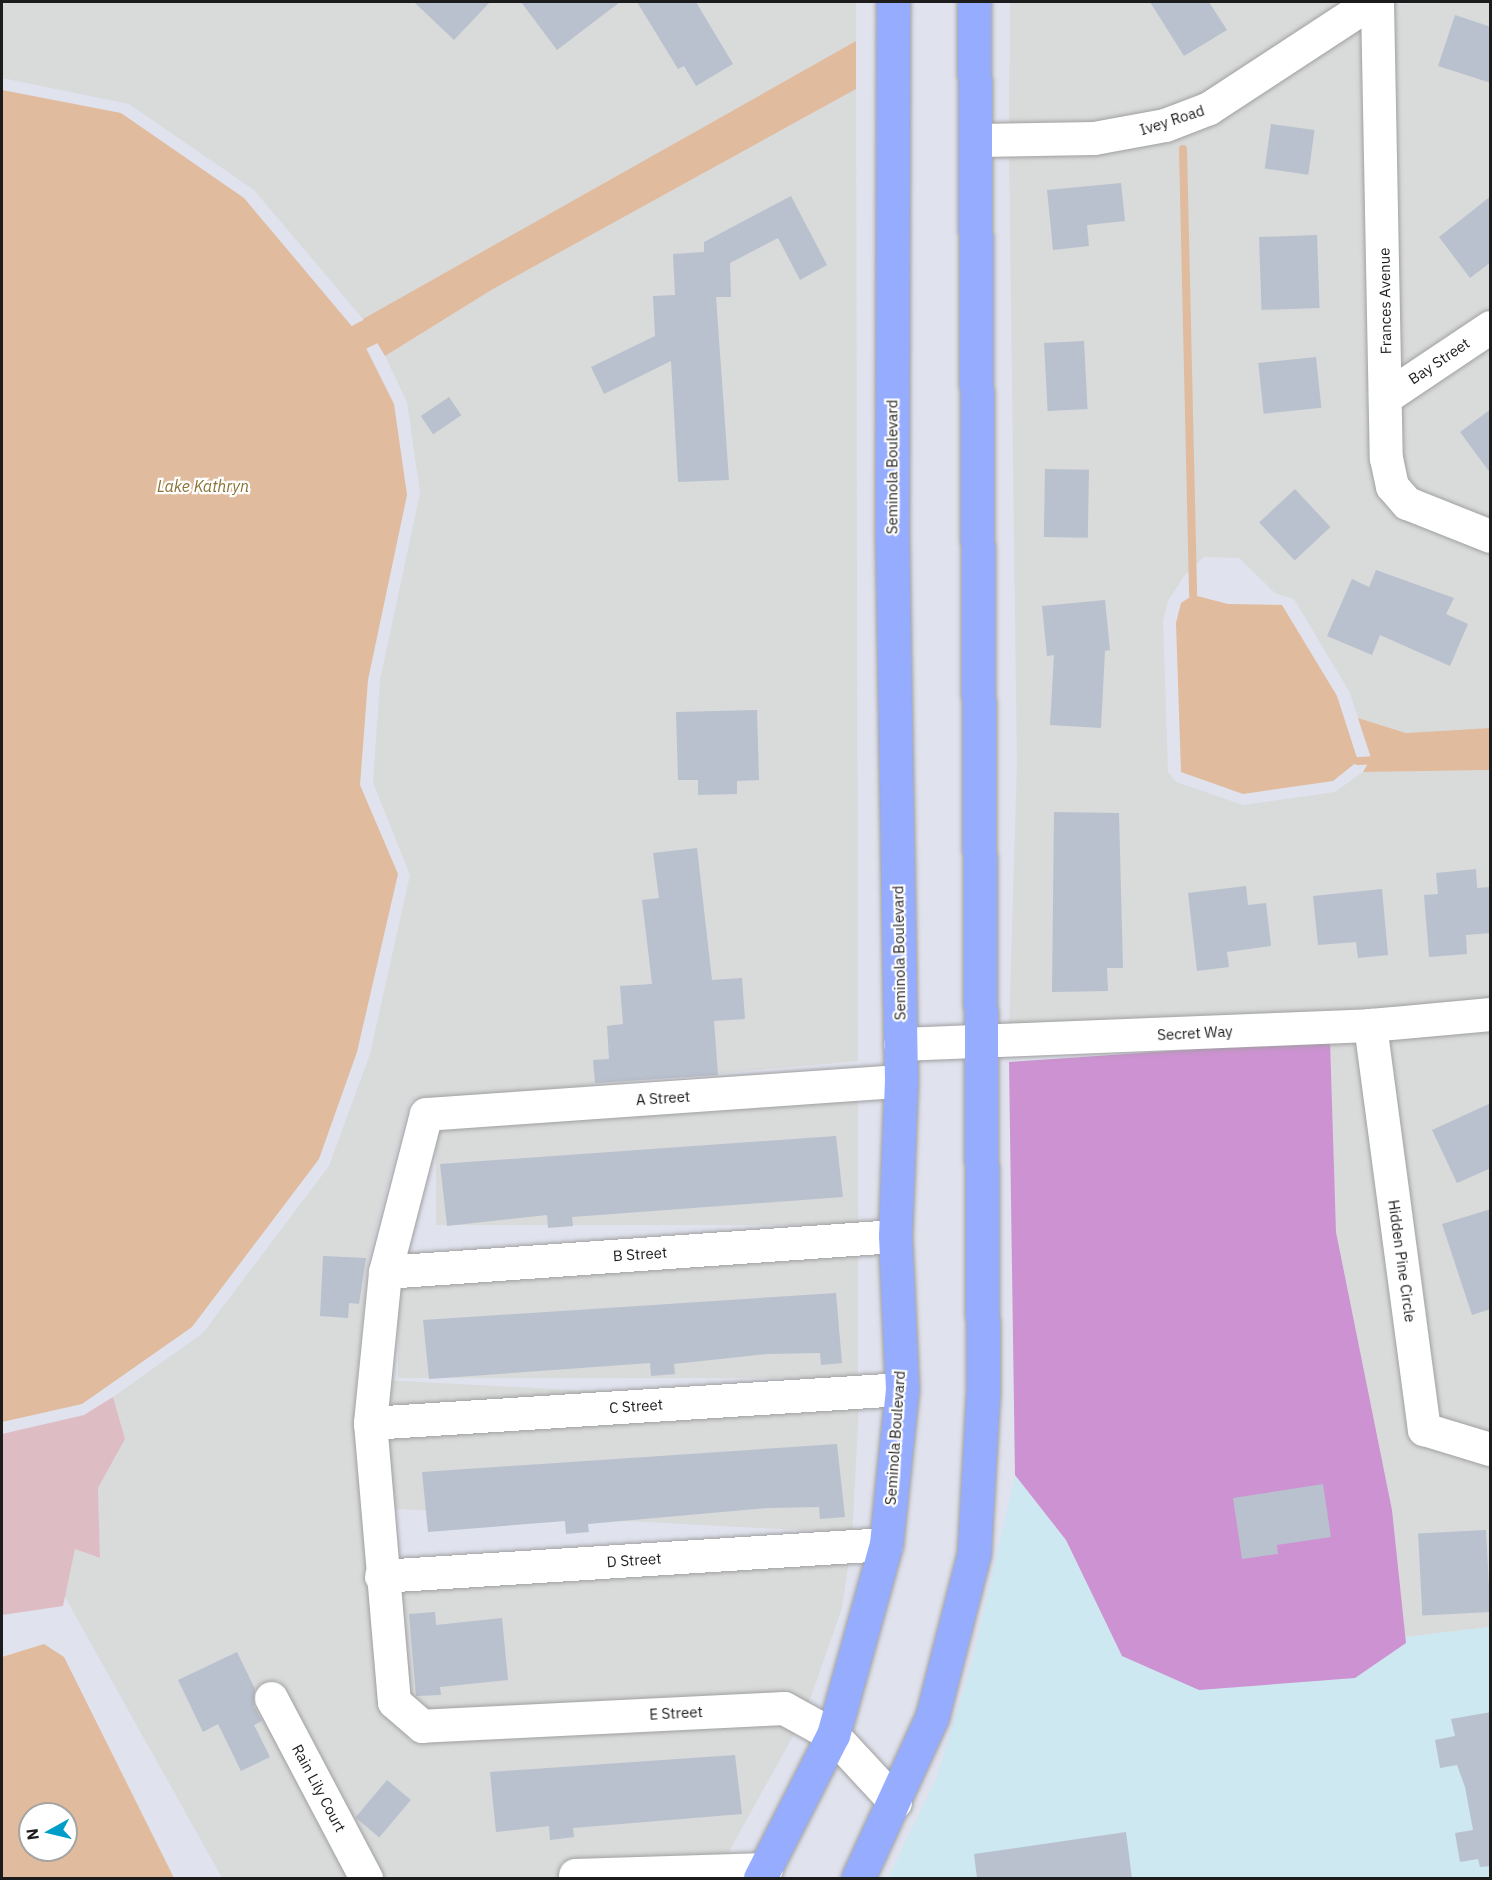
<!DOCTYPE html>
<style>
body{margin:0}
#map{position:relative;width:1492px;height:1880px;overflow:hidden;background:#e0e2ee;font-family:"IBM Plex Sans",sans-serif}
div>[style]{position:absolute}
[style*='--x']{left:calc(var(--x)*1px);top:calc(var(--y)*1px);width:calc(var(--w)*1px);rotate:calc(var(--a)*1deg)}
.residential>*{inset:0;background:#d9dada;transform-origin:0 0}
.commercial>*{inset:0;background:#cee8f1}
.forest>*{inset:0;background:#cc92d1}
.wetland>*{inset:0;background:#debcc4}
.water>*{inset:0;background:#e0bb9d}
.stream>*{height:8px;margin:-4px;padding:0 4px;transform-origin:4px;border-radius:4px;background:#e0bb9d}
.canal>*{height:27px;margin:-13.5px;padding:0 13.5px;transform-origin:13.5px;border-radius:13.5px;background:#e0bb9d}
.building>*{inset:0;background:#b9c1ce;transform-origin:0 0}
.roads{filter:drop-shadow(0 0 2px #a0a0a0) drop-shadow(0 0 2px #a0a0a0)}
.minor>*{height:33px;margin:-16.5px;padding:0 16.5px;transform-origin:16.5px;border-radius:16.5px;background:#fff}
.major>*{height:33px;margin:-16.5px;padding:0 16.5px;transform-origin:16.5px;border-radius:16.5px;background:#95acff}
span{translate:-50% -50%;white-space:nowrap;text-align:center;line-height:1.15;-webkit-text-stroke:4.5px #fff;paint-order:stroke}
.street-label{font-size:15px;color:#1c1c1c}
.water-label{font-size:16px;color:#8a7236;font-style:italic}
.frame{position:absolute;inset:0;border:3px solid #1c1c1c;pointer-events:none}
.north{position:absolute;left:18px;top:1802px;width:60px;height:60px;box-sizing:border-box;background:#fff;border:2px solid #a4a4a4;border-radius:50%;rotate:262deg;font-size:16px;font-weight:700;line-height:24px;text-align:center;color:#1c1c1c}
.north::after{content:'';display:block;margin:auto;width:21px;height:27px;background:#009dc8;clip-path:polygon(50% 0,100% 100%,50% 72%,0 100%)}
</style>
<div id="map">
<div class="residential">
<i style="clip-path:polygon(2px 2px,856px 2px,856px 41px,363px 319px,254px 190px,129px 104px,2px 78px)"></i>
<i style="clip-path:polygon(1346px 2px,1202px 96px,1123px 121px,1009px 126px,1010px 2px)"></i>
<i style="clip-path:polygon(1490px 2px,1490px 310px,1401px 370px,1393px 4px)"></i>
<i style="clip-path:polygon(1362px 24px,1371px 389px,1366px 393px,1400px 515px,1462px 543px,1490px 549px,1490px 728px,1406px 733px,1358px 718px,1350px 693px,1294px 599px,1275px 593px,1239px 558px,1204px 557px,1184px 576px,1168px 601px,1163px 621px,1168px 772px,1176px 782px,1243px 805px,1335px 792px,1363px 772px,1490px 770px,1490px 1001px,1009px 1028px,1017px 765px,1009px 153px,1095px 151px)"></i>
<i style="clip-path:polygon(856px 89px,858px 1061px,410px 1101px,368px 1260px,354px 1411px,379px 1703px,407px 1732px,408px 1740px,422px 1745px,429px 1739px,779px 1722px,796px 1731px,726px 1857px,561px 1862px,560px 1878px,383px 1878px,279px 1680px,251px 1693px,349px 1878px,222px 1878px,65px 1597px,67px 1574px,75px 1549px,100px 1558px,98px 1488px,125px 1439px,113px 1397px,203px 1333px,329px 1166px,370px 1054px,410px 875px,373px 783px,380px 680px,420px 493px,407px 402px,385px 356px,493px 289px)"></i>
<i style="clip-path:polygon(1490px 343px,1490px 522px,1417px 492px,1406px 480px,1401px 457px,1402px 402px)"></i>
<i style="clip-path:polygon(1490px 1032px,1490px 1435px,1438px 1419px,1387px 1039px)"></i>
<i style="clip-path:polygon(1357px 1041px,1409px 1431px,1490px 1463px,1490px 1627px,1405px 1637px,1392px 1510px,1336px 1232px,1330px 1042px)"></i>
<i style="left:858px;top:1098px;width:127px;height:422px;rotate:90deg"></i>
<i style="left:858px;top:1252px;width:126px;height:460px;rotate:90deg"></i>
<i style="left:859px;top:1405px;width:128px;height:473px;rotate:93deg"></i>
<i style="clip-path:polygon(849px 1560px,842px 1608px,808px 1705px,428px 1712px,409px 1695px,397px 1588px)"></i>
</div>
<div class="commercial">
<i style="clip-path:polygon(1015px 1475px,1066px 1540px,1122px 1656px,1406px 1643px,1405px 1637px,1490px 1627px,1490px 1878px,888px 1878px,936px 1779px,972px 1661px)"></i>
</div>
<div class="forest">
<i style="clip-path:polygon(1330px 1040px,1336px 1232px,1392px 1510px,1406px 1643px,1355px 1678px,1199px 1690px,1122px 1656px,1066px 1540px,1015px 1475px,1009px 1062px)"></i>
</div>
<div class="wetland">
<i style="clip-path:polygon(113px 1397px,125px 1439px,98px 1488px,100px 1558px,75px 1549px,63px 1606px,2px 1615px,2px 1434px,84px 1415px)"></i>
</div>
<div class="water">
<i style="clip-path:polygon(856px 41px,856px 89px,493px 289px,385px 356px,363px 319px)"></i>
<i style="clip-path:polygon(2px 90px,121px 113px,244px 198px,360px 336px,394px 404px,407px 495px,368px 680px,360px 785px,398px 874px,357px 1052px,319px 1159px,192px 1327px,82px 1404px,2px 1422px)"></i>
<i style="clip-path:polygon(1193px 595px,1228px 604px,1282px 605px,1337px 696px,1358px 761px,1333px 781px,1243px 794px,1181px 772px,1176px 623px,1181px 603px)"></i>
<i style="clip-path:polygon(1358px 718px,1406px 733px,1490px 728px,1490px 770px,1363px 772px,1371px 758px)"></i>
<i style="clip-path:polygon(evenodd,44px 1644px,64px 1657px,174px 1878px,2px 1878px,2px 1657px,44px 1644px,30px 1814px,66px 1814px,66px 1850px,30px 1850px,30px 1814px)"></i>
</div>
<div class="stream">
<i style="--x:1183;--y:149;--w:446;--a:88.7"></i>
<i style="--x:1358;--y:761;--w:20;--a:-3"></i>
</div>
<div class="canal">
<i style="--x:360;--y:336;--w:49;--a:-26.6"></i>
</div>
<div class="building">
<i style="clip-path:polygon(414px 2px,490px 2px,454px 40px)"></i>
<i style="clip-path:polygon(521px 2px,620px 2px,557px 50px)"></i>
<i style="clip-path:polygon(637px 2px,696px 2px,733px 64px,696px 86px,684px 66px,678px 69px)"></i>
<i style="clip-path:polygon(1150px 2px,1209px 2px,1227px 30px,1184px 56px)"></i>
<i style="clip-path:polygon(1455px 15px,1491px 27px,1491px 83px,1438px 66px)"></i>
<i style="left:1271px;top:124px;width:44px;height:45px;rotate:8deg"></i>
<i style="clip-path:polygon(1121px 183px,1125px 221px,1087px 225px,1089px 246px,1053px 250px,1047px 190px)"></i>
<i style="clip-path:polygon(791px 196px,827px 265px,800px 280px,778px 238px,730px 263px,731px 297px,716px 297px,729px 480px,678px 482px,671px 361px,604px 394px,591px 367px,655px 336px,653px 296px,675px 295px,673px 254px,704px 252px,704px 242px)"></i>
<i style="clip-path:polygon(1491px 196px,1491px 262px,1470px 278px,1439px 237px)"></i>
<i style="left:1317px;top:235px;width:73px;height:58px;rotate:88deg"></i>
<i style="left:1084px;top:341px;width:68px;height:40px;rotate:87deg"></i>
<i style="left:1316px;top:357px;width:51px;height:58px;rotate:84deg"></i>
<i style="left:449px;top:397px;width:22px;height:34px;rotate:56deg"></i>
<i style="clip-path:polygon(1491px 409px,1491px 474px,1460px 432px)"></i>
<i style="left:1045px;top:469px;width:44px;height:68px;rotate:1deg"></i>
<i style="left:1295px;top:489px;width:52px;height:49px;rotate:47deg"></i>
<i style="clip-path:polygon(1376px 570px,1454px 598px,1446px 614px,1468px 624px,1450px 666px,1380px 635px,1372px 655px,1327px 636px,1352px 579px,1369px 587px)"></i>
<i style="clip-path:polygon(1105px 600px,1110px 650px,1105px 651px,1101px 728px,1050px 725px,1054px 655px,1047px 656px,1042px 606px)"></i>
<i style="clip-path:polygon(757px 710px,759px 780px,737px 781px,737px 794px,698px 795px,698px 780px,678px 780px,676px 712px)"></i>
<i style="clip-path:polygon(1054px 812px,1119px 813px,1123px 968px,1107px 968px,1108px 991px,1052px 992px)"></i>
<i style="clip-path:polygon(697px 848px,712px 980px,742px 978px,745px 1019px,714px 1021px,718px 1075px,595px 1083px,593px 1060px,609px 1059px,607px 1026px,623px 1024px,620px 986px,652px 984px,642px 900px,659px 898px,653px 853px)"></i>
<i style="clip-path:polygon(1476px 869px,1477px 888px,1491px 887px,1491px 933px,1466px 935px,1467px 954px,1429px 957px,1424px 895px,1438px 894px,1436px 873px)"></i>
<i style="clip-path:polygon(1246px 886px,1248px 905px,1266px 903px,1271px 946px,1227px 952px,1229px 967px,1197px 971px,1188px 893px)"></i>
<i style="clip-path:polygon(1382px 889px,1388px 955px,1358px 958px,1356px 942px,1318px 945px,1313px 896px)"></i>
<i style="clip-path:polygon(1491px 1103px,1491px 1168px,1457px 1183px,1432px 1130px)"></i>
<i style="clip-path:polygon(836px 1136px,843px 1197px,572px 1217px,573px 1226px,548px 1228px,547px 1215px,447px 1226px,440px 1164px)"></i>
<i style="clip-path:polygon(1491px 1209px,1491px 1309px,1472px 1315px,1442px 1224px)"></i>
<i style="clip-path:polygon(323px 1256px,366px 1258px,359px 1304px,349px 1303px,348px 1318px,320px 1316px)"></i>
<i style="clip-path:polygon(836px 1293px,842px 1363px,821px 1365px,820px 1353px,767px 1354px,674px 1364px,675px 1374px,651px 1376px,650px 1363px,429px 1379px,423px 1320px)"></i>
<i style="clip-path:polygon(837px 1444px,845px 1517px,820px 1519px,819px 1507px,767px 1508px,588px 1524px,589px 1532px,566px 1534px,565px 1521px,428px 1532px,422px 1472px)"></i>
<i style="clip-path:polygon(1323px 1484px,1331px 1537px,1277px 1545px,1278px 1554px,1242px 1559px,1233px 1498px)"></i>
<i style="left:1486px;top:1530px;width:82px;height:68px;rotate:87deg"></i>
<i style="clip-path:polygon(435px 1612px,436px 1625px,502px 1618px,508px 1680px,440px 1687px,441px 1695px,416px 1696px,409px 1614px)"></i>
<i style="clip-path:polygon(237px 1652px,255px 1689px,254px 1706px,262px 1721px,254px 1725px,270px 1757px,241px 1771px,218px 1724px,203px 1732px,178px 1680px)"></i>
<i style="clip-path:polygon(1491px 1712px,1491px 1866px,1480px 1867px,1478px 1859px,1460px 1862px,1455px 1833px,1473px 1830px,1465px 1787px,1457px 1765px,1440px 1768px,1435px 1740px,1455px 1736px,1451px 1719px)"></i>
<i style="clip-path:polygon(735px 1755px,742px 1814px,573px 1828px,574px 1837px,550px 1840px,549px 1826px,496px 1832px,490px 1772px)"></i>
<i style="left:387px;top:1780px;width:31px;height:49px;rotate:40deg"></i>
<i style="clip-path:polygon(1126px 1832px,1132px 1878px,977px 1878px,974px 1854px)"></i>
</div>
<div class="roads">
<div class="minor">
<i style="--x:1377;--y:2;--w:456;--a:88.9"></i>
<i style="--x:1386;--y:458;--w:29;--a:78"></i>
<i style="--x:1392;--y:486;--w:23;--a:49"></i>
<i style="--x:1407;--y:503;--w:89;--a:21.7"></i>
<i style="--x:978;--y:140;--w:116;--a:-1"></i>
<i style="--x:1094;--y:138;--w:72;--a:-10.4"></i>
<i style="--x:1165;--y:125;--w:47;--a:-21.1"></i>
<i style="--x:1209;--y:108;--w:194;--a:-33.2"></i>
<i style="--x:1387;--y:396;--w:124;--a:-33.8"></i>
<i style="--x:1370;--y:1025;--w:408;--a:82.4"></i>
<i style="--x:1424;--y:1429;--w:69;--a:16.9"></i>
<i style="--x:900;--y:1044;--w:470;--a:-2.3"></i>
<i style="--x:1370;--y:1025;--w:121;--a:-5.2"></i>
<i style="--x:385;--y:1272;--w:511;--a:-4.04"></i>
<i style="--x:370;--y:1423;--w:533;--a:-3.66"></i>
<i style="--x:381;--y:1576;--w:506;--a:-3.63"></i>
<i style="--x:271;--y:1698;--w:204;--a:62.2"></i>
<i style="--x:895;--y:1802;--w:91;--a:-132.8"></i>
<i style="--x:833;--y:1735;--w:56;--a:-151.1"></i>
<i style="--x:784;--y:1708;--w:362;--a:177.2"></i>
<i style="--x:422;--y:1726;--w:37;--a:-139"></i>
<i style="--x:394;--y:1702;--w:280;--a:-94.9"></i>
<i style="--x:370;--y:1423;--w:152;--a:-84.3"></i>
<i style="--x:385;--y:1272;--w:163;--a:-75.5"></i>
<i style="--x:426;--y:1114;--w:476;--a:-4"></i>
<i style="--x:575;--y:1875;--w:191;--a:-1.8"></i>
</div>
<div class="major">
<i style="--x:760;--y:1878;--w:161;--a:-63"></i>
<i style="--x:833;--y:1735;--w:198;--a:-74.5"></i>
<i style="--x:886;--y:1544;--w:156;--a:-84.1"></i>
<i style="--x:902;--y:1389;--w:153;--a:-92.6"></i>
<i style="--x:895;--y:1236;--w:155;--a:-87.8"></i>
<i style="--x:901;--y:1081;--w:548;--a:-90.94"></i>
<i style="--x:892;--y:533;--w:531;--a:-89.89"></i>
<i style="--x:858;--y:1878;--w:177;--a:-65.3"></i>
<i style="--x:932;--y:1717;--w:169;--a:-75.6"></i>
<i style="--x:974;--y:1553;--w:160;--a:-86.8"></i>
<i style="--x:983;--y:1393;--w:1391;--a:-90.37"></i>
</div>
</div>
<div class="street-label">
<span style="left:1172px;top:120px;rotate:-18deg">Ivey Road</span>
<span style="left:1385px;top:301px;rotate:-91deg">Frances Avenue</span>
<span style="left:1439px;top:361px;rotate:-34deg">Bay Street</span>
<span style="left:892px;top:467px;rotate:-90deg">Seminola Boulevard</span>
<span style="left:899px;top:953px;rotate:-91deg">Seminola Boulevard</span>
<span style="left:1195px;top:1033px;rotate:-3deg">Secret Way</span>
<span style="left:663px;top:1098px;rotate:-4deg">A Street</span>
<span style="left:640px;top:1254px;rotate:-4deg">B Street</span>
<span style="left:1402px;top:1261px;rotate:82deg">Hidden Pine Circle</span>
<span style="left:636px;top:1406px;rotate:-4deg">C Street</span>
<span style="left:895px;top:1438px;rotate:-86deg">Seminola Boulevard</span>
<span style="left:634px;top:1560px;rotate:-4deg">D Street</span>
<span style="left:676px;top:1713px;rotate:-3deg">E Street</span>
<span style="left:319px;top:1788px;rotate:62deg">Rain Lily Court</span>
</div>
<div class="water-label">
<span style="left:203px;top:486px">Lake Kathryn</span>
</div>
<div class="frame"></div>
<div class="north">N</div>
</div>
